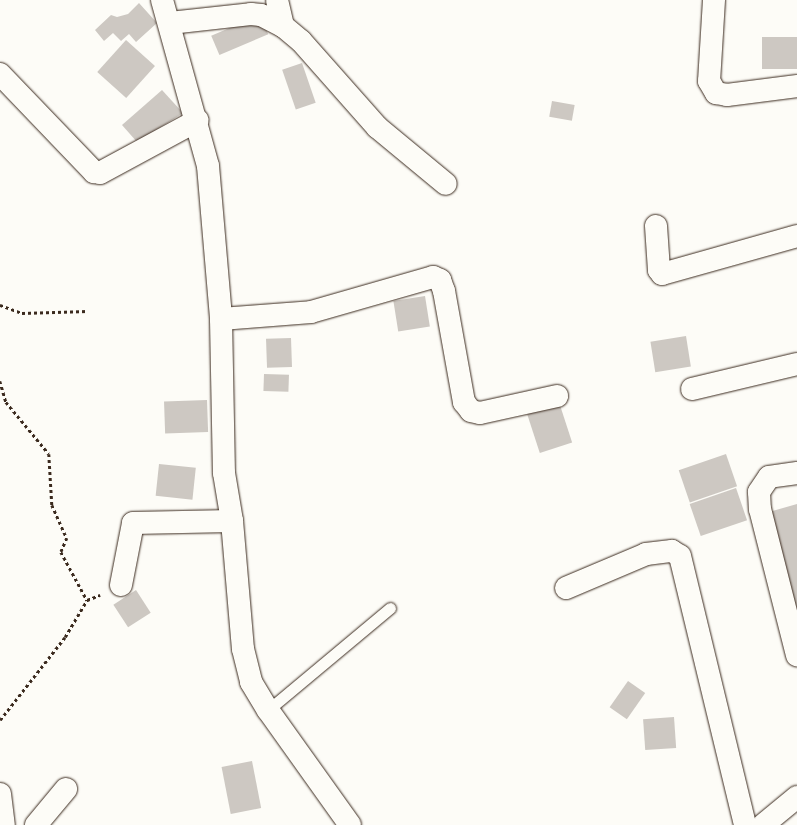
<!DOCTYPE html>
<style>
body{margin:0}
#map{position:relative;width:797px;height:825px;overflow:hidden;background:#fdfcf7;font-family:Dekko,sans-serif}
div>[style]{position:absolute}
[style*='--x']{left:calc(var(--x)*1px);top:calc(var(--y)*1px);width:calc(var(--w)*1px);rotate:calc(var(--a)*1deg)}
.building>*{inset:0;background:#cdc8c2;transform-origin:0 0}
.path>*{height:2.5px;margin-top:-1.25px;transform-origin:0;background:repeating-linear-gradient(90deg,#3b2a1e 0 3px,transparent 0 6px)}
.roads{filter:drop-shadow(0 0 1px #3b2a1e) drop-shadow(0 0 1px #3b2a1e)}
.service>*{height:11px;margin:-5.5px;padding:0 5.5px;transform-origin:5.5px;border-radius:5.5px;background:#fdfcf7}
.minor>*{height:22px;margin:-11px;padding:0 11px;transform-origin:11px;border-radius:11px;background:#fdfcf7}
.tertiary>*{height:22px;margin:-11px;padding:0 11px;transform-origin:11px;border-radius:11px;background:#fdfcf7}
span{translate:-50% -50%;white-space:nowrap;text-align:center;line-height:1.15;-webkit-text-stroke:4px #fdfcf7;paint-order:stroke}
</style>
<div id="map">
<div class="building">
<i style="clip-path:polygon(139px 3px,157px 23px,136px 42px,129px 34px,121px 41px,113px 33px,104px 41px,95px 30px,111px 15px,117px 17px,128px 14px)"></i>
<i style="left:260px;top:15px;width:21px;height:53px;rotate:67deg"></i>
<i style="left:797px;top:37px;width:32px;height:35px;rotate:90deg"></i>
<i style="left:126px;top:40px;width:39px;height:43px;rotate:42deg"></i>
<i style="left:302px;top:63px;width:42px;height:21px;rotate:71deg"></i>
<i style="clip-path:polygon(162px 90px,183px 113px,137px 142px,122px 125px)"></i>
<i style="left:552px;top:101px;width:23px;height:16px;rotate:10deg"></i>
<i style="left:425px;top:296px;width:31px;height:32px;rotate:81deg"></i>
<i style="left:686px;top:336px;width:31px;height:36px;rotate:81deg"></i>
<i style="left:291px;top:338px;width:29px;height:25px;rotate:88deg"></i>
<i style="left:264px;top:374px;width:25px;height:17px;rotate:2deg"></i>
<i style="left:557px;top:396px;width:49px;height:34px;rotate:72deg"></i>
<i style="left:207px;top:400px;width:32px;height:43px;rotate:88deg"></i>
<i style="left:726px;top:454px;width:34px;height:50px;rotate:71deg"></i>
<i style="left:159px;top:464px;width:37px;height:32px;rotate:6deg"></i>
<i style="left:736px;top:488px;width:34px;height:49px;rotate:71deg"></i>
<i style="clip-path:polygon(797px 504px,797px 614px,769px 512px)"></i>
<i style="left:136px;top:590px;width:27px;height:27px;rotate:57deg"></i>
<i style="left:628px;top:681px;width:21px;height:32px;rotate:35deg"></i>
<i style="left:674px;top:717px;width:31px;height:31px;rotate:86deg"></i>
<i style="left:252px;top:761px;width:48px;height:31px;rotate:79deg"></i>
</div>
<div class="path">
<i style="--x:0;--y:305;--w:23;--a:20"></i>
<i style="--x:22;--y:313;--w:66;--a:-1.7"></i>
<i style="--x:0;--y:381;--w:22;--a:74"></i>
<i style="--x:6;--y:402;--w:67;--a:50.4"></i>
<i style="--x:49;--y:454;--w:51;--a:86.6"></i>
<i style="--x:52;--y:505;--w:36;--a:66"></i>
<i style="--x:67;--y:538;--w:15;--a:113"></i>
<i style="--x:61;--y:552;--w:55;--a:61.6"></i>
<i style="--x:87;--y:600;--w:14;--a:-21"></i>
<i style="--x:0;--y:720;--w:105;--a:-51.9"></i>
<i style="--x:65;--y:637;--w:43;--a:-59.3"></i>
</div>
<div class="roads">
<div class="service">
<i style="--x:268;--y:710;--w:159;--a:-39.9"></i>
</div>
<div class="minor">
<i style="--x:277;--y:0;--w:27;--a:77"></i>
<i style="--x:714;--y:0;--w:81;--a:93.5"></i>
<i style="--x:709;--y:81;--w:14;--a:60"></i>
<i style="--x:716;--y:93;--w:11;--a:10"></i>
<i style="--x:727;--y:95;--w:71;--a:-7.3"></i>
<i style="--x:170;--y:23;--w:81;--a:-6.3"></i>
<i style="--x:251;--y:14;--w:10;--a:6"></i>
<i style="--x:261;--y:15;--w:25;--a:27"></i>
<i style="--x:283;--y:26;--w:23;--a:40"></i>
<i style="--x:301;--y:41;--w:115;--a:48.5"></i>
<i style="--x:377;--y:127;--w:89;--a:39.6"></i>
<i style="--x:0;--y:74;--w:136;--a:46.2"></i>
<i style="--x:94;--y:172;--w:6;--a:9"></i>
<i style="--x:100;--y:173;--w:111;--a:-28.4"></i>
<i style="--x:656;--y:226;--w:44;--a:86.1"></i>
<i style="--x:659;--y:270;--w:5;--a:53"></i>
<i style="--x:662;--y:274;--w:140;--a:-15.7"></i>
<i style="--x:221;--y:319;--w:90;--a:-4.4"></i>
<i style="--x:311;--y:312;--w:127;--a:-16"></i>
<i style="--x:433;--y:277;--w:8;--a:23"></i>
<i style="--x:440;--y:280;--w:12;--a:70"></i>
<i style="--x:444;--y:291;--w:113;--a:79.8"></i>
<i style="--x:464;--y:402;--w:11;--a:52"></i>
<i style="--x:471;--y:411;--w:9;--a:13"></i>
<i style="--x:480;--y:413;--w:79;--a:-12.4"></i>
<i style="--x:692;--y:389;--w:108;--a:-13.4"></i>
<i style="--x:797;--y:473;--w:28;--a:172"></i>
<i style="--x:769;--y:477;--w:18;--a:124"></i>
<i style="--x:759;--y:492;--w:17;--a:87"></i>
<i style="--x:760;--y:509;--w:151;--a:75.8"></i>
<i style="--x:121;--y:585;--w:63;--a:-79"></i>
<i style="--x:133;--y:523;--w:99;--a:-1.2"></i>
<i style="--x:566;--y:588;--w:87;--a:-23"></i>
<i style="--x:646;--y:554;--w:26;--a:-7"></i>
<i style="--x:672;--y:551;--w:9;--a:32"></i>
<i style="--x:680;--y:556;--w:277;--a:76.4"></i>
<i style="--x:0;--y:794;--w:31;--a:83"></i>
<i style="--x:36;--y:825;--w:47;--a:-50.2"></i>
<i style="--x:763;--y:825;--w:44;--a:-39.5"></i>
</div>
<div class="tertiary">
<i style="--x:162;--y:0;--w:172;--a:74.5"></i>
<i style="--x:208;--y:166;--w:154;--a:85.1"></i>
<i style="--x:221;--y:319;--w:154;--a:88.9"></i>
<i style="--x:224;--y:473;--w:49;--a:80.5"></i>
<i style="--x:232;--y:521;--w:128;--a:85.1"></i>
<i style="--x:243;--y:649;--w:34;--a:76"></i>
<i style="--x:251;--y:682;--w:33;--a:59"></i>
<i style="--x:268;--y:710;--w:141;--a:54.5"></i>
</div>
</div>
</div>
